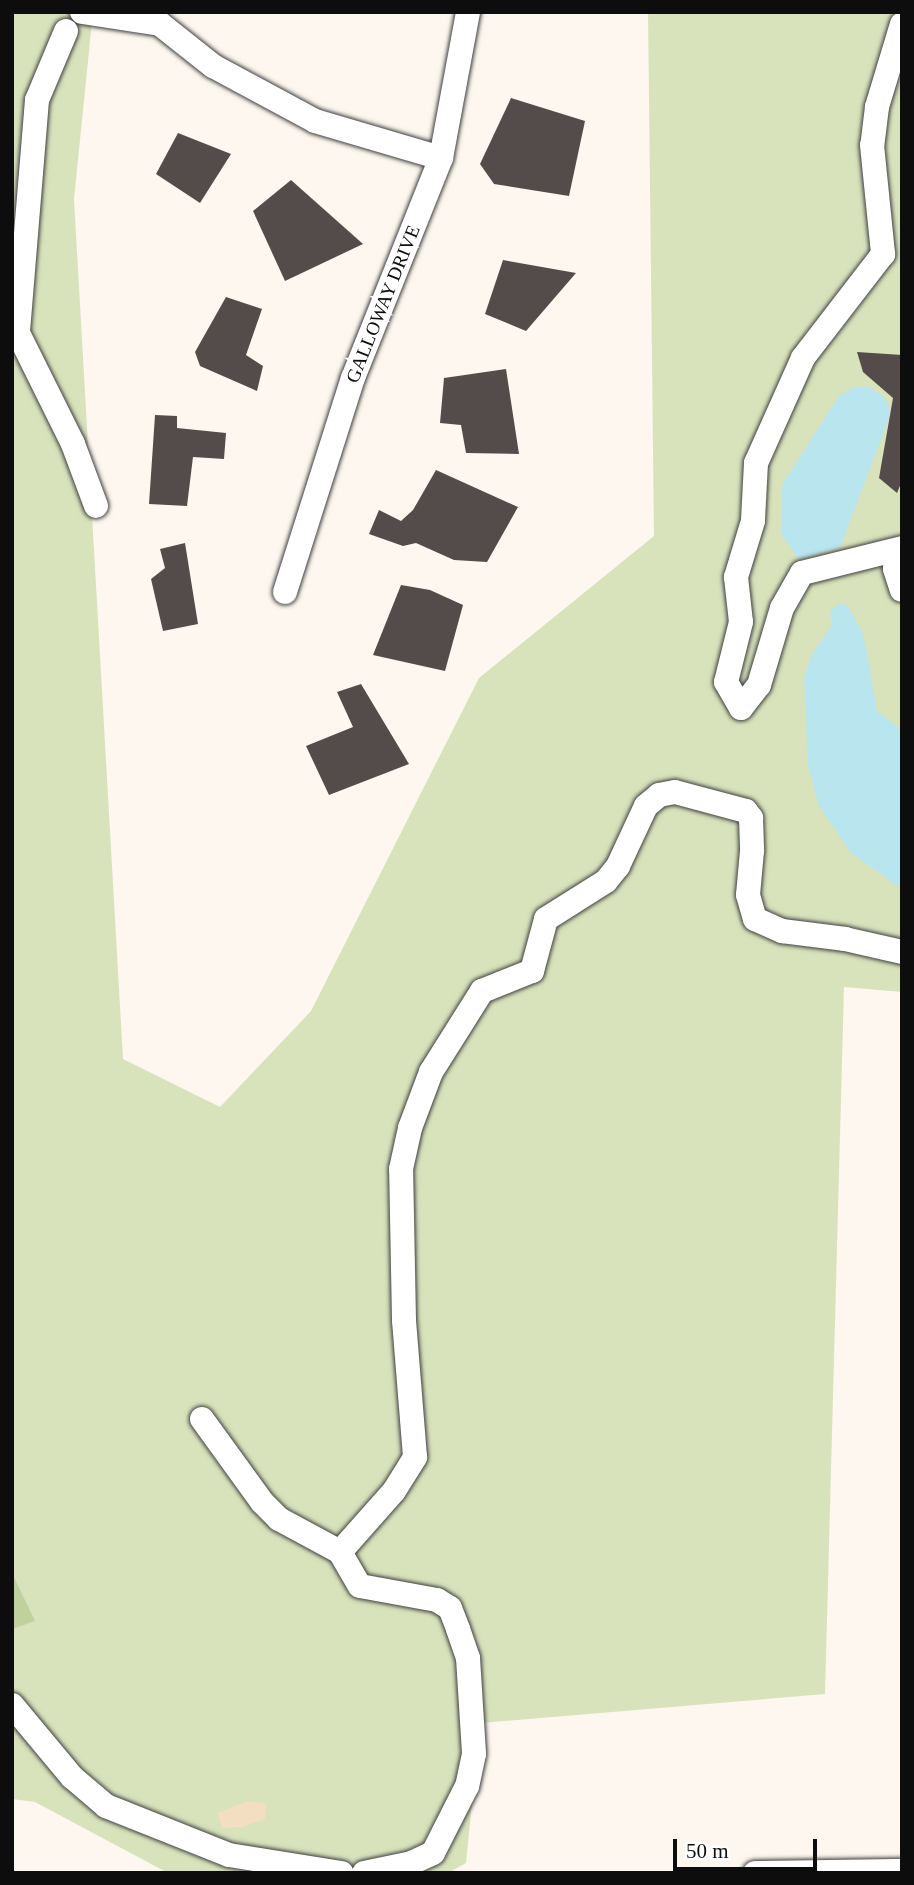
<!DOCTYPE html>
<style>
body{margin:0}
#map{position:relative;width:914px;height:1885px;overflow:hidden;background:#fdf7ef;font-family:Georgia,serif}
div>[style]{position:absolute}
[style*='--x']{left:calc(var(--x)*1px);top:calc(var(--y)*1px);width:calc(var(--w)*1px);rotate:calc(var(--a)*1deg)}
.green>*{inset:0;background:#d8e3bc}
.forest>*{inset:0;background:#bfd29e}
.sand>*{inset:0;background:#f3dec1}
.water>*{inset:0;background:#b9e5ee}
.building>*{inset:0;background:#544c4b}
.roads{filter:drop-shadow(0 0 2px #404040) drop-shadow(0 0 2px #404040)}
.minor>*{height:24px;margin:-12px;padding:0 12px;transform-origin:12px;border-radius:12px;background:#fff}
span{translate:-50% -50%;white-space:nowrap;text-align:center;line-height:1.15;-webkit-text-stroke:7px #fff;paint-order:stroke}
.street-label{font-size:19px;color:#0d0d0d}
.frame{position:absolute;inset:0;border:14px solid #0d0d0d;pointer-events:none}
.scale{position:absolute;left:673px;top:1839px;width:144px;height:32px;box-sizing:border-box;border:4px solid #0d0d0d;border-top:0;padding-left:9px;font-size:21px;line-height:24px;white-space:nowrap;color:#0d0d0d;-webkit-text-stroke:5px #fff;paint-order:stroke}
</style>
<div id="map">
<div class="green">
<i style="clip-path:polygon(12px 12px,93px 12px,74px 199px,123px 1059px,220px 1107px,311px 1011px,479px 678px,654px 536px,648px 12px,902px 12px,902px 992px,844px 987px,825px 1694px,480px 1723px,466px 1863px,448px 1873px,168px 1873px,35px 1802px,12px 1799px)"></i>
</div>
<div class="forest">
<i style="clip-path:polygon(12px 1573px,35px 1621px,12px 1629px)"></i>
</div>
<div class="sand">
<i style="clip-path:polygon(248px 1801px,266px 1804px,265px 1819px,242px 1827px,222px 1828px,218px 1813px)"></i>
</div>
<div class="water">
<i style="clip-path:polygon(854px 387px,870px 387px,884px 397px,889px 405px,889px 418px,840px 548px,798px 559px,781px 533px,782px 485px,839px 396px)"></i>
<i style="clip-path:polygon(840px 603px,848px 606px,864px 636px,877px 711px,902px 730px,902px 889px,851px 853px,819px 806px,808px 765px,804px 678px,811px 656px,832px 625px,830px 611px)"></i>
</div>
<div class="building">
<i style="clip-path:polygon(511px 98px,585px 121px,569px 196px,494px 184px,480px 164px)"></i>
<i style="clip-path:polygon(178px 133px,231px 154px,200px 203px,156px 174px)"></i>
<i style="clip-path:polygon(291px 180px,363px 244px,285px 281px,253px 211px)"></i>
<i style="clip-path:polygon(503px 260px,576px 273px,526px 331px,485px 314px)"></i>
<i style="clip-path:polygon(226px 297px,262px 309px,246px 355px,263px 366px,257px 391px,200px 366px,195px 352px)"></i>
<i style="clip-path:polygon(857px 352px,902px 355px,902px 481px,897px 493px,879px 478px,893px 398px,863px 372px)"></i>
<i style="clip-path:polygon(506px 369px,519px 454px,466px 453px,461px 425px,440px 423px,444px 378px)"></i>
<i style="clip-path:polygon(155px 415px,177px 416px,177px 428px,226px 433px,224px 459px,193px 457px,187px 506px,149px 504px)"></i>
<i style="clip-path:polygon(436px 470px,518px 507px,487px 562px,454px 560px,416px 543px,403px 546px,369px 534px,379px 510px,401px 521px,413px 510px)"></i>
<i style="clip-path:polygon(185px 543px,198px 624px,163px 631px,151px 579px,165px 568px,160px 549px)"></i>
<i style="clip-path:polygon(401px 585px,430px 590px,463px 605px,445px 671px,373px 655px)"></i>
<i style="clip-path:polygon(361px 684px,409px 764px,329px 795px,306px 746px,353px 727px,337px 692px)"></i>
</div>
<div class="roads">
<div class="minor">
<i style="--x:82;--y:12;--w:79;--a:8.7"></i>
<i style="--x:160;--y:24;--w:68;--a:38.4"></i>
<i style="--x:213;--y:66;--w:116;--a:28.3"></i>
<i style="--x:315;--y:121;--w:131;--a:16.4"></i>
<i style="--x:902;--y:24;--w:87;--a:106.8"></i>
<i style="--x:877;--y:107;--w:38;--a:97"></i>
<i style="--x:872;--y:145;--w:110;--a:84.2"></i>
<i style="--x:883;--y:254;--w:131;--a:127.6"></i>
<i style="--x:803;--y:358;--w:115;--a:114.1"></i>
<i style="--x:756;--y:463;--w:58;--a:93"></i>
<i style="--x:753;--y:521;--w:59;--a:106.9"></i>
<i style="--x:736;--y:577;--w:45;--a:83.7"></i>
<i style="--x:741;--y:622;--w:62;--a:104"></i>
<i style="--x:726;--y:682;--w:30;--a:60"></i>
<i style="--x:741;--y:708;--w:29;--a:-52"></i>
<i style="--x:759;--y:685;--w:80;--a:-73.4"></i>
<i style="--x:782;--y:608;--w:40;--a:-60.3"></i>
<i style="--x:802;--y:573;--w:103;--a:-14"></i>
<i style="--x:66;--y:31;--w:75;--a:112.8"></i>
<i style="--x:37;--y:100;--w:234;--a:94.7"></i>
<i style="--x:18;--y:333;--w:124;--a:63.6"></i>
<i style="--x:73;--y:444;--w:66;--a:69.6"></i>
<i style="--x:897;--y:553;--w:16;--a:97"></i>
<i style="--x:895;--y:569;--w:22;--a:72"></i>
<i style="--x:285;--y:592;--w:225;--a:-72.4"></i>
<i style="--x:353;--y:378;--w:237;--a:-68.2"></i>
<i style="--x:441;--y:158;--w:148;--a:-79.5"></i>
<i style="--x:202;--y:1419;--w:102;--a:54.1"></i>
<i style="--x:262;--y:1502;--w:24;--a:45"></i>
<i style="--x:279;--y:1519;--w:69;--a:28.4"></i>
<i style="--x:340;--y:1552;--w:39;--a:60"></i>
<i style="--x:360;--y:1586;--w:78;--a:10.3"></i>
<i style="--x:437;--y:1600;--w:15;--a:32"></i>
<i style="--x:450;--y:1608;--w:22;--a:69"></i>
<i style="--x:458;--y:1629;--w:31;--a:71"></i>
<i style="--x:468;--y:1658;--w:96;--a:86.4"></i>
<i style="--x:474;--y:1754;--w:33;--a:102"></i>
<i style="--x:467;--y:1786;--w:75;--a:116.9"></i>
<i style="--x:433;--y:1853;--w:23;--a:155"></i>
<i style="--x:412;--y:1863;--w:49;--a:168.2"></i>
<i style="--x:340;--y:1552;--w:81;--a:-48.5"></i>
<i style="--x:394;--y:1491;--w:40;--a:-58"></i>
<i style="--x:415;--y:1457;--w:137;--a:-94.6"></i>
<i style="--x:404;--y:1320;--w:151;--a:-91.1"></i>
<i style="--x:401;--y:1169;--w:42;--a:-77.6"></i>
<i style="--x:410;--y:1128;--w:60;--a:-69.4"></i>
<i style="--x:431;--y:1072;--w:96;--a:-57.8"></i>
<i style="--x:482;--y:991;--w:54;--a:-21.8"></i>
<i style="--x:532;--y:971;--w:54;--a:-74.9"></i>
<i style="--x:546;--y:919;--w:71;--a:-32.3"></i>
<i style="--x:606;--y:881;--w:19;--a:-51"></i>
<i style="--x:618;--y:866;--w:66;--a:-65"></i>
<i style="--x:646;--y:806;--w:17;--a:-40"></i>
<i style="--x:659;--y:795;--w:16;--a:-11"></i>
<i style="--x:675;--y:792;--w:73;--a:15"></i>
<i style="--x:746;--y:811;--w:9;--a:54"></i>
<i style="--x:751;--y:818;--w:33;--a:88"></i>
<i style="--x:752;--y:851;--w:44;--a:95.2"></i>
<i style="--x:748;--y:895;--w:25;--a:74"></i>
<i style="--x:755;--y:919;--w:30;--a:24"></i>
<i style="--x:782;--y:931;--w:64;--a:7.2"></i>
<i style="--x:845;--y:939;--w:58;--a:12.8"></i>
<i style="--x:12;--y:1705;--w:94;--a:50.2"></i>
<i style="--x:72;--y:1777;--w:45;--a:40.5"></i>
<i style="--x:106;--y:1806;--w:132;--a:21.7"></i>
<i style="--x:229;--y:1855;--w:114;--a:9.1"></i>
<i style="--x:755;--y:1873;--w:147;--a:-0.8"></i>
</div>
</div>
<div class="street-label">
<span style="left:383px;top:304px;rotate:-68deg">GALLOWAY DRIVE</span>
</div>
<div class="frame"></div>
<div class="scale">50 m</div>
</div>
